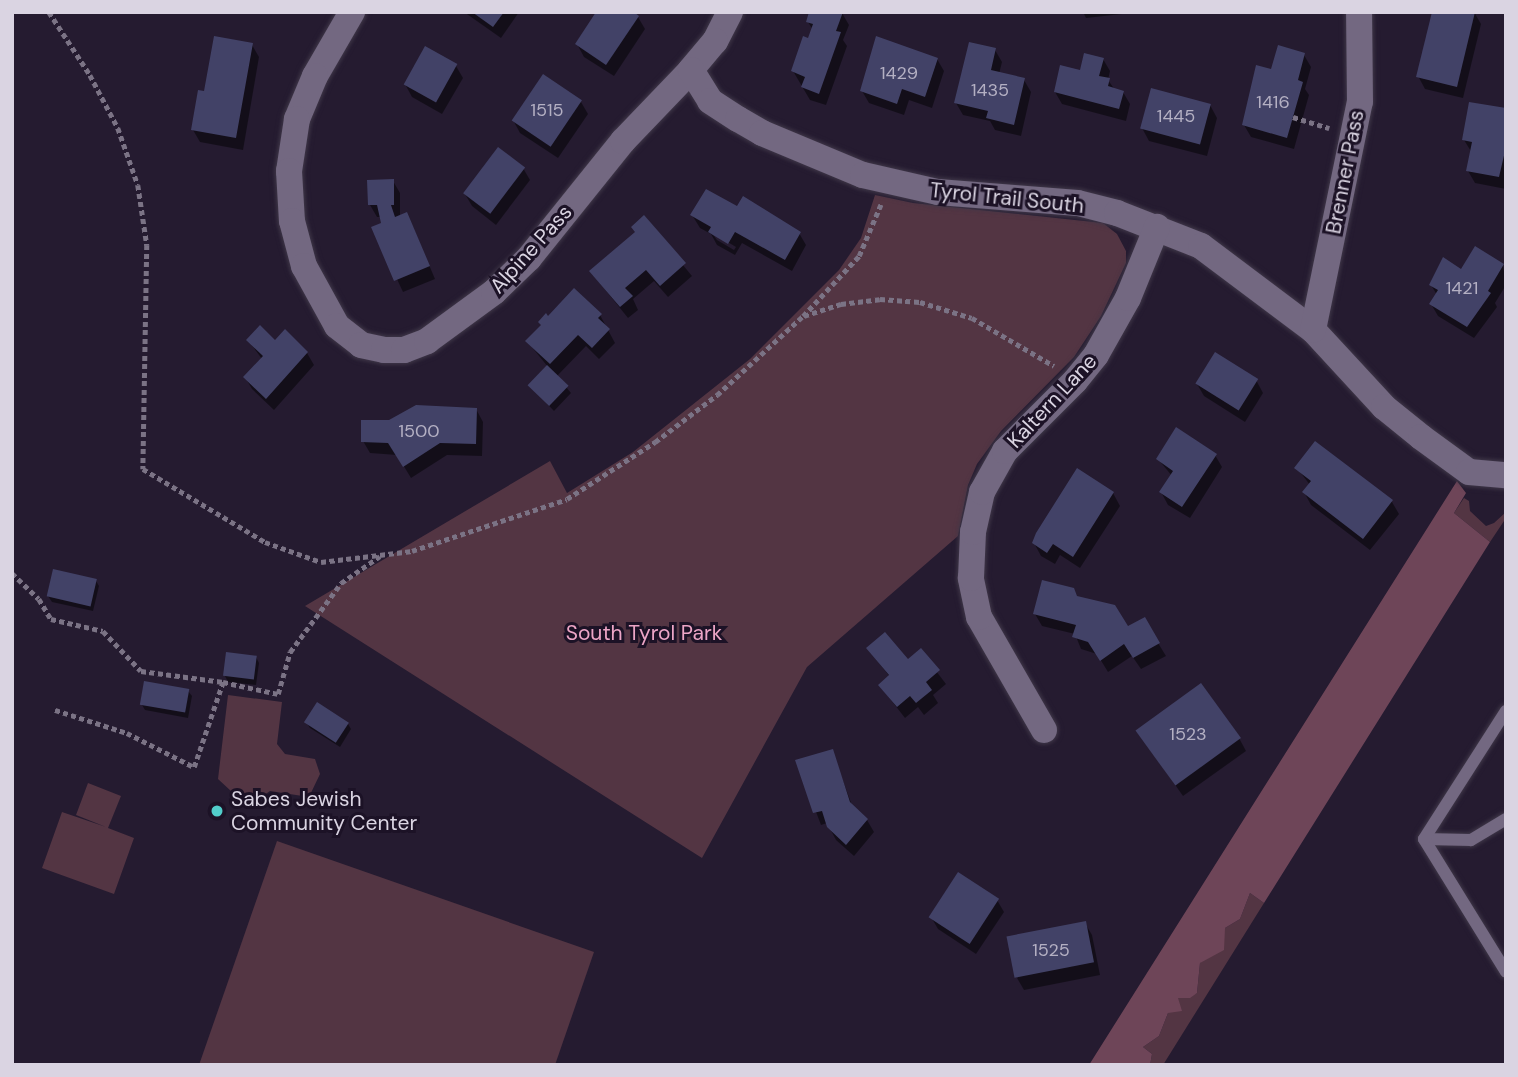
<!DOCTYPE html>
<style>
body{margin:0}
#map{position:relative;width:1518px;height:1077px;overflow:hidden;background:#251b30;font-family:"DM Sans",sans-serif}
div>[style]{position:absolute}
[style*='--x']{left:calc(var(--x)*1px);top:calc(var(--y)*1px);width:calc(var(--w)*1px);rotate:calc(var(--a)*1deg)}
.green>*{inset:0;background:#533543}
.forest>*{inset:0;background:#6e4558}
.shadow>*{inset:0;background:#0007}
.building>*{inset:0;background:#424267;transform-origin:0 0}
.path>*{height:4.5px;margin-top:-2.25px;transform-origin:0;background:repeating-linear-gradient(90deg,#7b7385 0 5px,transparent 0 8.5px)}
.roads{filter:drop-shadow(0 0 2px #3f3748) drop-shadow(0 0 2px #3f3748)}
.lane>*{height:12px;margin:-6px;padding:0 6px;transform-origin:6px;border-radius:6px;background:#736881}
.street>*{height:26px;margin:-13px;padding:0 13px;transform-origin:13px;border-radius:13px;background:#736881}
.dots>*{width:19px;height:19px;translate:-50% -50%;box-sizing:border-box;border:4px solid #1c1226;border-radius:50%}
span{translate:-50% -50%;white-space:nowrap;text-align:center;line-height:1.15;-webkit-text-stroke:6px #1c1226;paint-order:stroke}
.number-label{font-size:18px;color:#b4b0c3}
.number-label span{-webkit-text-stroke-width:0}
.street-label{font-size:21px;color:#dad4e2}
.park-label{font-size:21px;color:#eca5c6}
.poi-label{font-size:21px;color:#dad4e2}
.left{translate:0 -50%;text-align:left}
.frame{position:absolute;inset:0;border:14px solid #dad4e2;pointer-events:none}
</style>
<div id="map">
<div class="green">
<i style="clip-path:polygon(875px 195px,913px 203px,1103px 223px,1117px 234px,1126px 251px,1126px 263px,1101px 316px,1074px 357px,1001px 431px,977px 464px,968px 485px,958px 536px,807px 667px,702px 858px,305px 606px,550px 461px,567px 493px,633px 452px,750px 359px,839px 270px,861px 238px)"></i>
<i style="clip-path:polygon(1464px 498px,1469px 501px,1470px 511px,1486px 526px,1494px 523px,1506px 512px,1506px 518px,1490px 542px,1454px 513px)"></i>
<i style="clip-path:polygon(228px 695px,282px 702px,277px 744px,285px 754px,315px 759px,320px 774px,309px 797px,270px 791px,260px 798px,254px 797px,251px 794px,232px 792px,218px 779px)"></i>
<i style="clip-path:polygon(88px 783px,121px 796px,108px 828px,134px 838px,114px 894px,42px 868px,62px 812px,106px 827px,76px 815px)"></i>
<i style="clip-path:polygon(277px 841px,594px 952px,555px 1065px,199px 1065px)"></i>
<i style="clip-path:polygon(1250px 893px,1264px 903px,1163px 1065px,1150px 1065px,1152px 1054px,1143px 1047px,1159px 1036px,1168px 1013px,1178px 998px,1197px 993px,1200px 963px,1225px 928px,1240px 919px)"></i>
</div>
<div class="forest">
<i style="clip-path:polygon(1457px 481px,1466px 493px,1454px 513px,1490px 542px,1264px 903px,1250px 893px,1240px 919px,1225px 928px,1224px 950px,1200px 963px,1197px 993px,1190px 998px,1178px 998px,1182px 1011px,1168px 1013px,1159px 1036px,1143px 1047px,1152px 1054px,1150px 1065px,1089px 1065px)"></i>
</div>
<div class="shadow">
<i style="clip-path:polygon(464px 12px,519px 12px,501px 38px)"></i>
<i style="clip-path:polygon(1083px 12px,1122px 12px,1122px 14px,1086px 18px)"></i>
<i style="clip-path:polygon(1474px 12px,1481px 24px,1463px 98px,1425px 89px,1418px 76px)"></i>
<i style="clip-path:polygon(842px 13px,849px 25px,843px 40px,847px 46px,826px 105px,810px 100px,793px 71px,813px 30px,808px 22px)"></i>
<i style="clip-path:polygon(638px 17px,645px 29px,614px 76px,584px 57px,577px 44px)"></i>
<i style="clip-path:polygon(252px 45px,259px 57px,243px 150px,200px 142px,193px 130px)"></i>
<i style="clip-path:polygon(995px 50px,1002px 62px,999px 74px,1024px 80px,1031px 92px,1021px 136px,995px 130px,990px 121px,963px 115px,956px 103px)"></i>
<i style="clip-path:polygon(1304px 55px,1311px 67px,1305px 89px,1309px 95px,1294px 149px,1251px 137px,1244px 125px,1272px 71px)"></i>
<i style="clip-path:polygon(937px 59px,944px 71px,932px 108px,909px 100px,904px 115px,869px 103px,862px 91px)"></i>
<i style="clip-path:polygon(1103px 59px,1110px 71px,1108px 80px,1115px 90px,1123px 92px,1130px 104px,1126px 121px,1062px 104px,1055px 92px)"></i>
<i style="clip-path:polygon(456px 66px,463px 78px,442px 114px,412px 97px,405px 84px)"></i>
<i style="clip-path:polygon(581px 102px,588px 114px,558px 158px,520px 133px,513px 120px)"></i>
<i style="clip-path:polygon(1210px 105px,1217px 118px,1207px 156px,1149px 141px,1142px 128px)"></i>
<i style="clip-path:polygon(1506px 110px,1506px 189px,1475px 183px,1468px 171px,1472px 153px,1464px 140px)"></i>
<i style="clip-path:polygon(523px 168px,530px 180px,496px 225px,472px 206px,465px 194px)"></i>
<i style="clip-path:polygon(393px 181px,400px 193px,400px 217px,413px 227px,435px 279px,403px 292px,373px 228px,383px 224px,382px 217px,377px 217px,370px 205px)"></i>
<i style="clip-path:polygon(evenodd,738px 209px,799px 233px,806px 245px,792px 271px,742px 243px,735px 255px,717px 245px,711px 234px,700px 228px,692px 215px,738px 209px,711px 232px,736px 247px,734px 250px,717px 240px,711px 232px)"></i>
<i style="clip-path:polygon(644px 218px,692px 276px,668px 297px,654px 281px,633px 299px,638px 310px,628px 318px,591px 272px,636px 233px)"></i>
<i style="clip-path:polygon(1503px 265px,1506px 285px,1495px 303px,1497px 307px,1474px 338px,1438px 316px,1431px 304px,1437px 295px,1431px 285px,1462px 271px)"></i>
<i style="clip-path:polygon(600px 315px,615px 343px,599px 359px,586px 346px,557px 376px,571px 393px,554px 411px,530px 386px,548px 367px,527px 341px,548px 318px)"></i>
<i style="clip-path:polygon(248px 340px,275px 342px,307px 353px,314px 365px,274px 410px,252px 389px,245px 377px,262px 359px)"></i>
<i style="clip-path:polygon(1256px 380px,1263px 393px,1245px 422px,1204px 396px,1197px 384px)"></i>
<i style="clip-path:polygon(476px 409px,483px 422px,482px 456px,447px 455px,411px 478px,397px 455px,370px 453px,363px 441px,390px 422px)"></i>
<i style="clip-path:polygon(1215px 455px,1222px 467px,1190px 518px,1168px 505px,1161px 492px,1172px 476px,1158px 459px)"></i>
<i style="clip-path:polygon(1297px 468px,1392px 502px,1399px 514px,1370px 550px,1311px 505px,1304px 492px,1310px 485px)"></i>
<i style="clip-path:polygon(1078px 471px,1113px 493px,1120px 506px,1080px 568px,1060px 555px,1055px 564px,1041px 556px,1034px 543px)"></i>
<i style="clip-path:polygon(96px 581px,99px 586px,93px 611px,52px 602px,48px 596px)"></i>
<i style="clip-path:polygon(1035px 614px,1128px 629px,1144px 620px,1166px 656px,1141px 669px,1132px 656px,1108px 672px,1097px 654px,1081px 649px,1075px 634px,1042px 626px)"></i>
<i style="clip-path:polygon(868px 649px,908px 661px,920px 650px,946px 684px,933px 695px,938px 703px,924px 715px,918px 707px,905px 718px,880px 686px,890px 677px)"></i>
<i style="clip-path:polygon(256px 657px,259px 663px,256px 685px,228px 682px,225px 676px)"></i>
<i style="clip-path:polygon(188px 691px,192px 696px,188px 718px,145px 710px,142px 705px)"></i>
<i style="clip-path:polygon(306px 722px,348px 724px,351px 729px,340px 747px,310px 728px)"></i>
<i style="clip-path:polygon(1239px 738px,1246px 751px,1183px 796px,1145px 742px)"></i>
<i style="clip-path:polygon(832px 751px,853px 808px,867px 820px,874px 832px,854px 856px,836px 840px,827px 823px,821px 825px,797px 762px)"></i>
<i style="clip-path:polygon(997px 900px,1004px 912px,976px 954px,938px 929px,931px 917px)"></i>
<i style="clip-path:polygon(1085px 923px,1092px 935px,1100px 975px,1024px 990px,1017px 978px)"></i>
</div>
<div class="building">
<i style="clip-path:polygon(472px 12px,504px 12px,493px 27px)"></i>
<i style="clip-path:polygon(596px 12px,634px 12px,639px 16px,606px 65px,575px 44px)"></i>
<i style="clip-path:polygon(809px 12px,843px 12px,836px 31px,841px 32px,819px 94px,801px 87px,805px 77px,791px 71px,803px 36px,808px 38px,813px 24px,806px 22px)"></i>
<i style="clip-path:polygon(1432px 12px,1475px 12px,1457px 87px,1416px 77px)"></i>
<i style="clip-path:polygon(214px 36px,253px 43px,236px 138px,191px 130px,198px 90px,204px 91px)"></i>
<i style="clip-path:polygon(876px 36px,938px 58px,925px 97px,902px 89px,897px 104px,860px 91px)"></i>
<i style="clip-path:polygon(969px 42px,996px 48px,991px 70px,1025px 78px,1014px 125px,986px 118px,988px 111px,954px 103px)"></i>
<i style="clip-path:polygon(1278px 45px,1305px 53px,1298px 80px,1303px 82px,1287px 138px,1242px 125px,1256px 65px,1271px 69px)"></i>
<i style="left:425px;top:46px;width:37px;height:44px;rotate:29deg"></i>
<i style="clip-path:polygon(1084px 53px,1104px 58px,1099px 76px,1110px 78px,1108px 86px,1124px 91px,1119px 109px,1054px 92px,1060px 65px,1080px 70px)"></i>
<i style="left:543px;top:74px;width:47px;height:56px;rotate:34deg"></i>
<i style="left:1151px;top:88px;width:62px;height:42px;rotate:15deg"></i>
<i style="clip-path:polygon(1469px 102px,1506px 108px,1506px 147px,1499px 177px,1466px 171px,1472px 142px,1462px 140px)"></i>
<i style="left:498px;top:147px;width:34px;height:58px;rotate:37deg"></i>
<i style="clip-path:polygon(394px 179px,394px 205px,391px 205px,395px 217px,407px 212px,430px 266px,394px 281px,371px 227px,381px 223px,377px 205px,368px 205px,367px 180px)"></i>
<i style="clip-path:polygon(706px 189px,737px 206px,743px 196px,801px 232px,785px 260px,735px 232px,728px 244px,708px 232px,711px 227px,690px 215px)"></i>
<i style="clip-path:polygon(644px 215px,686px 263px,660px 286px,646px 270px,625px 288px,633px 296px,620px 307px,589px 271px,635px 232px,631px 227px)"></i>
<i style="clip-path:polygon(1475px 246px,1504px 264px,1488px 291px,1491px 293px,1467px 327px,1429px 304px,1438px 290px,1429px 285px,1443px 257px,1461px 269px)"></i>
<i style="clip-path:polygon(574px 288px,602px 314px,598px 318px,610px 329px,592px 348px,578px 335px,550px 364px,525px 341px,541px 325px,538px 322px,546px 313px,548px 316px)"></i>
<i style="clip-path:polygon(260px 325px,275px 340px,285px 329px,308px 352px,266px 399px,243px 377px,263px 356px,246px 340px)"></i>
<i style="left:1215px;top:352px;width:51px;height:37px;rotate:32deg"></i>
<i style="left:547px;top:365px;width:30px;height:28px;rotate:44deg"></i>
<i style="clip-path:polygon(416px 405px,477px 408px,476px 444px,440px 443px,403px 467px,388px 443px,361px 442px,361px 420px,389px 420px)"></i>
<i style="clip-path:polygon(1176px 427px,1217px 454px,1182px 507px,1159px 492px,1173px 471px,1156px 459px)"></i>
<i style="clip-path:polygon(1315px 441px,1393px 500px,1363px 539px,1302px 492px,1311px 481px,1294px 468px)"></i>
<i style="clip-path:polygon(1077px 468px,1114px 492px,1073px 557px,1053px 544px,1047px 553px,1032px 543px,1036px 533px)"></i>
<i style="left:53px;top:569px;width:45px;height:28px;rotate:13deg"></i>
<i style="clip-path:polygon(1042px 580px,1074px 588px,1077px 596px,1115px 605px,1128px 626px,1145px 617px,1160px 643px,1133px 658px,1124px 644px,1100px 661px,1088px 642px,1072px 637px,1076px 625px,1033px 614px)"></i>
<i style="clip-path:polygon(885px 632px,908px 659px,921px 648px,940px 670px,926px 682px,932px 690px,916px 703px,910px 696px,897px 707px,878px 685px,889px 675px,866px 648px)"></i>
<i style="left:226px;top:652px;width:31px;height:24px;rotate:7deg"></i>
<i style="left:144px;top:681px;width:46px;height:24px;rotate:10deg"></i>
<i style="left:1201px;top:683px;width:68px;height:81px;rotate:54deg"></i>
<i style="left:317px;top:702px;width:38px;height:24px;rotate:33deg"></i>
<i style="clip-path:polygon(833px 749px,850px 802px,868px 819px,846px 845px,827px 827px,822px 811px,813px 813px,795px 760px)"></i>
<i style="left:958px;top:872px;width:49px;height:54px;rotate:33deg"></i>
<i style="left:1086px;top:921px;width:42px;height:81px;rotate:79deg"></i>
</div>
<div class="path">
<i style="--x:49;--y:12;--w:75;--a:56.9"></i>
<i style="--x:90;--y:75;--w:60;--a:62.2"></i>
<i style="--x:118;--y:128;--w:60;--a:70.7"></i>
<i style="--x:138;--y:185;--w:61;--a:81.5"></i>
<i style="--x:147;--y:245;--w:224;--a:91"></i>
<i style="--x:143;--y:469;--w:142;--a:30.9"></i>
<i style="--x:265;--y:542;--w:59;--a:19.7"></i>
<i style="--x:321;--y:562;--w:92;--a:-6.9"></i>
<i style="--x:412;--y:551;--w:163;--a:-18.5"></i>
<i style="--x:567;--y:499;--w:105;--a:-32.9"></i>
<i style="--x:655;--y:442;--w:78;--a:-37.2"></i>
<i style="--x:717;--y:395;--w:117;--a:-42.6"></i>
<i style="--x:803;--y:316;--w:82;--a:-47"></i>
<i style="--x:859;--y:256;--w:56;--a:-67.1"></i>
<i style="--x:1293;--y:117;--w:38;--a:17"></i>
<i style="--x:804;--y:316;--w:39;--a:-18"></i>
<i style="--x:841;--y:304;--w:39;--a:-7"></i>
<i style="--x:880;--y:299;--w:40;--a:4.3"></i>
<i style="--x:920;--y:302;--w:54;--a:17.1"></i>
<i style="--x:972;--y:318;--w:95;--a:30.3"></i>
<i style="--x:12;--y:573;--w:37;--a:44"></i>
<i style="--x:39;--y:599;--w:23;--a:59"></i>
<i style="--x:51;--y:619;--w:53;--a:13"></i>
<i style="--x:103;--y:631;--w:55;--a:46.5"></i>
<i style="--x:141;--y:671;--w:83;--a:7.6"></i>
<i style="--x:223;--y:682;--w:56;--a:12.3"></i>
<i style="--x:278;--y:694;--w:44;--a:-74.1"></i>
<i style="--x:290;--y:652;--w:86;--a:-53.5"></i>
<i style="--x:341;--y:583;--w:47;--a:-34.7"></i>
<i style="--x:55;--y:710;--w:76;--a:17.7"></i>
<i style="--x:127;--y:733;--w:75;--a:26.9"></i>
<i style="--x:194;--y:767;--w:90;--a:-71.2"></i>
</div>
<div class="roads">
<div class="lane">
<i style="--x:1506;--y:819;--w:41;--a:149"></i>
<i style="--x:1471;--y:840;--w:47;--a:-178.8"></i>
<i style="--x:1424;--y:839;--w:156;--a:58.3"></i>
<i style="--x:1424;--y:839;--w:152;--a:-57.4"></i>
</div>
<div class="street">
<i style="--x:352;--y:12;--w:74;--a:120"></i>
<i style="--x:315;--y:76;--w:47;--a:112.7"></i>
<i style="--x:297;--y:119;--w:53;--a:98.7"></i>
<i style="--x:289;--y:171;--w:50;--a:86.6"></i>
<i style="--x:292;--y:221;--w:47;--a:75.1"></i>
<i style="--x:304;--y:266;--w:68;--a:61.2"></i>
<i style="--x:337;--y:326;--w:31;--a:38"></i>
<i style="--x:361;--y:345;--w:24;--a:12"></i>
<i style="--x:384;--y:350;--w:20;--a:0"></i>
<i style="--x:404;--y:350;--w:25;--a:-21"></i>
<i style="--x:427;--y:341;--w:83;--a:-36.2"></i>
<i style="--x:494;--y:292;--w:49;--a:-44.2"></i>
<i style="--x:529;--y:258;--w:150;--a:-51.2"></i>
<i style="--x:623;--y:141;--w:98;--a:-46.2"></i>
<i style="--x:730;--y:12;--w:33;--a:117"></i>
<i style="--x:715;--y:41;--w:38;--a:130"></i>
<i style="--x:691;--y:70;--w:36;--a:58"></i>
<i style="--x:710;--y:101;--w:33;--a:33"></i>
<i style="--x:738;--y:119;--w:28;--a:30"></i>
<i style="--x:762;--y:133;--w:109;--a:22.6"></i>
<i style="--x:863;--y:175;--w:77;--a:12.8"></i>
<i style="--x:938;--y:192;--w:140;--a:4.5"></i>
<i style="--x:1078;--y:203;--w:40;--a:14.4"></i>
<i style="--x:1117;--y:213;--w:90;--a:21.4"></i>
<i style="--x:1201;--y:246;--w:140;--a:36.9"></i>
<i style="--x:1313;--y:330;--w:105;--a:47.3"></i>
<i style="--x:1384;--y:407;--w:48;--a:39"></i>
<i style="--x:1421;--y:437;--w:59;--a:36.1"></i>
<i style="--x:1469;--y:472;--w:37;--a:5"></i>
<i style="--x:1313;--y:330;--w:233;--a:-78.4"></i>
<i style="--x:1360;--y:102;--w:90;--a:-90.6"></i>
<i style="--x:1044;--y:730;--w:130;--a:-119.9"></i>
<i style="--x:979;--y:617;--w:40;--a:-102"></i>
<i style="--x:971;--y:578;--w:46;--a:-87.5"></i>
<i style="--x:973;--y:532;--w:41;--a:-77.3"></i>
<i style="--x:982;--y:492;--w:47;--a:-60.7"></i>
<i style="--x:1005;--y:451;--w:99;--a:-45"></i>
<i style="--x:1075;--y:381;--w:33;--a:-51"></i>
<i style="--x:1096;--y:355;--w:65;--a:-60.7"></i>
<i style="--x:1128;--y:298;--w:77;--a:-67.8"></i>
</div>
</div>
<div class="dots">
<i style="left:217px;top:811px;background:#52cdcb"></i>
</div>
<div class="number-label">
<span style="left:899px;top:73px">1429</span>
<span style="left:990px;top:90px">1435</span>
<span style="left:1273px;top:102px">1416</span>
<span style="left:547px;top:110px">1515</span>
<span style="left:1176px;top:116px">1445</span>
<span style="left:1462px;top:288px">1421</span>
<span style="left:419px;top:431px">1500</span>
<span style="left:1188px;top:734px">1523</span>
<span style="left:1051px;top:950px">1525</span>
</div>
<div class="street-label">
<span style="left:1345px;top:172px;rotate:-79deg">Brenner Pass</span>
<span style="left:1007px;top:198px;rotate:6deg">Tyrol Trail South</span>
<span style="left:531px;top:249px;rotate:-48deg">Alpine Pass</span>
<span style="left:1052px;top:401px;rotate:-47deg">Kaltern Lane</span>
</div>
<div class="park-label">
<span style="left:644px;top:633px">South Tyrol Park</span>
</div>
<div class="poi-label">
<span class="left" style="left:231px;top:811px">Sabes Jewish<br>Community Center</span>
</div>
<div class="frame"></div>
</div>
